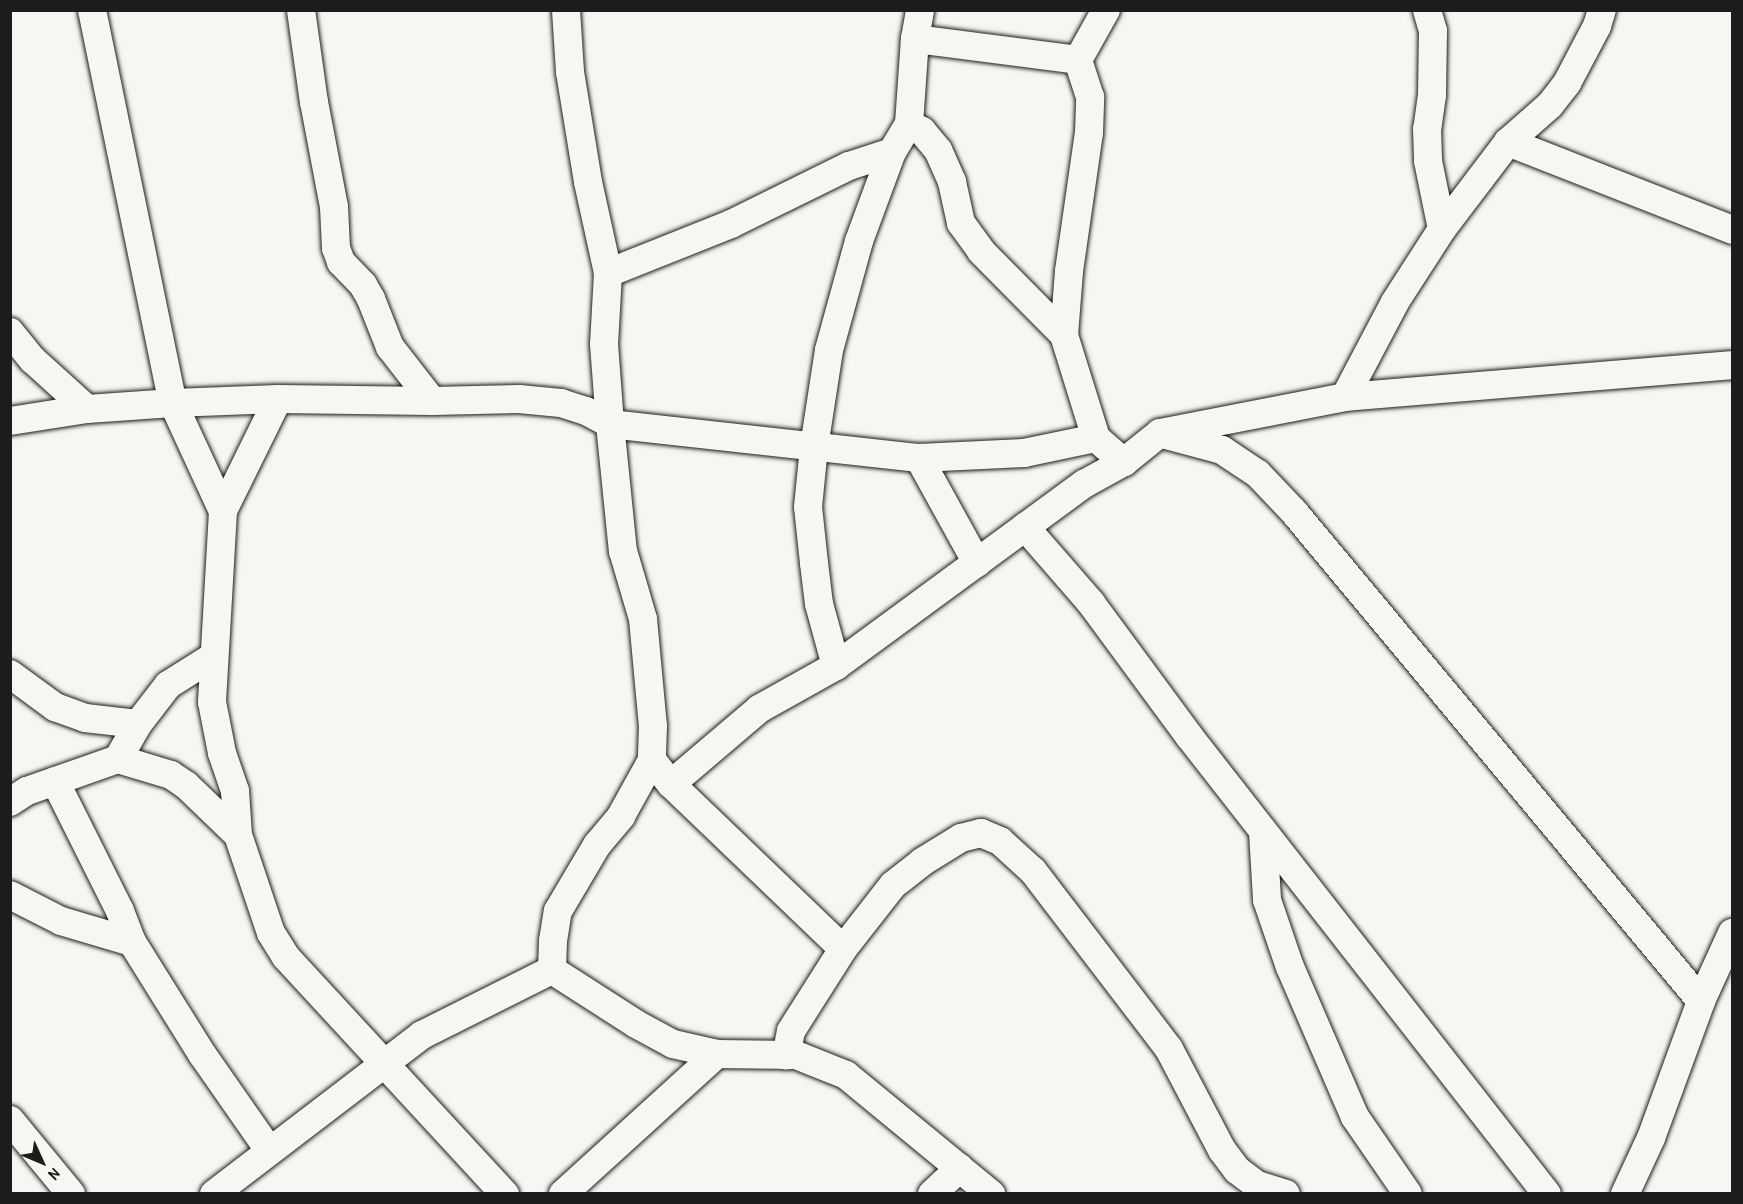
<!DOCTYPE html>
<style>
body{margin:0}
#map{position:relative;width:1743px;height:1204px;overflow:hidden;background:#f6f6f2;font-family:"Patrick Hand",sans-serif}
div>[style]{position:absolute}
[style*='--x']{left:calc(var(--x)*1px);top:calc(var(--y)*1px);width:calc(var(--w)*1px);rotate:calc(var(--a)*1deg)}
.roads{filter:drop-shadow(0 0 2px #1c1c1c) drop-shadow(0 0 2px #1c1c1c)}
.minor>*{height:28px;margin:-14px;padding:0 14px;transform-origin:14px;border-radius:14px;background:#f6f6f2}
span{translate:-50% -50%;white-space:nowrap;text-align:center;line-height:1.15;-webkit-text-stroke:5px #f6f6f2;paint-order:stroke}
.frame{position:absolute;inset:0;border:12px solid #1c1c1c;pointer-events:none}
.north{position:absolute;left:12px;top:1132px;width:60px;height:60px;-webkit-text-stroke:4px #f6f6f2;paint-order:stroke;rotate:134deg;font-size:16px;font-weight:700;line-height:24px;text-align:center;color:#1c1c1c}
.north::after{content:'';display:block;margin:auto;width:21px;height:27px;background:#1c1c1c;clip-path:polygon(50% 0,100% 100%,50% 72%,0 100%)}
</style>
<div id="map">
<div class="roads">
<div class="minor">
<i style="--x:92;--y:10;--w:401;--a:78.4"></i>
<i style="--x:173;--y:403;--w:119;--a:65.2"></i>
<i style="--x:301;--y:10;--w:93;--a:82"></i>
<i style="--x:314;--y:102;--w:107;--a:79.2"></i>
<i style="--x:334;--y:207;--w:41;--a:87.2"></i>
<i style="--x:336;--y:248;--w:15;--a:70"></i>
<i style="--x:341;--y:262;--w:32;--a:46"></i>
<i style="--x:363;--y:285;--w:16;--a:60"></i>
<i style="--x:371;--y:299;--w:52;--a:68.4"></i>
<i style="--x:390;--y:347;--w:68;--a:52.1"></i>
<i style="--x:566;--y:10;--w:62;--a:86.3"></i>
<i style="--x:570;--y:72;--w:111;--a:80.7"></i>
<i style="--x:588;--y:182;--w:93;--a:77.6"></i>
<i style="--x:608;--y:273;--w:71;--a:93.2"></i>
<i style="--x:604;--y:344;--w:80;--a:85.7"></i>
<i style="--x:610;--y:424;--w:128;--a:84.2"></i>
<i style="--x:623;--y:551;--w:71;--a:73.6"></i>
<i style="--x:643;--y:619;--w:107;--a:84.7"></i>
<i style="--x:653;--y:726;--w:34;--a:92"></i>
<i style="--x:1427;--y:10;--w:22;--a:74"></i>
<i style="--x:1433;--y:31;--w:64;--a:90.9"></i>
<i style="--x:1432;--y:95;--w:34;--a:98"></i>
<i style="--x:1427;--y:129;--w:32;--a:88"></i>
<i style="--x:1428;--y:161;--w:69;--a:78.4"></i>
<i style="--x:915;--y:39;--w:164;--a:7.3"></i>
<i style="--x:909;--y:124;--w:15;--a:28"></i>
<i style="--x:922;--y:131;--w:25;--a:50"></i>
<i style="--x:938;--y:150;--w:35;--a:66"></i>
<i style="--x:952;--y:182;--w:42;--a:77.6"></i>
<i style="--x:961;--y:223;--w:34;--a:54"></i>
<i style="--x:981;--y:251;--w:118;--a:45.3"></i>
<i style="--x:1508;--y:142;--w:241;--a:21.4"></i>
<i style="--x:608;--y:273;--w:132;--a:-21.7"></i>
<i style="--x:731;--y:224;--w:131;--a:-26.2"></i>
<i style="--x:849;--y:166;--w:45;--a:-18"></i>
<i style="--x:10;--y:332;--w:36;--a:51"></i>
<i style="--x:33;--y:360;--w:73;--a:42.2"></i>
<i style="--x:1345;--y:397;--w:107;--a:-62.2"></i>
<i style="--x:1395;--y:302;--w:87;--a:-57.2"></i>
<i style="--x:1442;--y:229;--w:109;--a:-52.8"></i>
<i style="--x:1508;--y:142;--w:56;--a:-41.4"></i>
<i style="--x:1550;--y:105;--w:28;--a:-52"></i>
<i style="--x:1567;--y:83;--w:64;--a:-62.2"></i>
<i style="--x:1597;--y:26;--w:17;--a:-73"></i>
<i style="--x:278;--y:399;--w:125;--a:116.2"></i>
<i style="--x:223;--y:511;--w:191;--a:93.3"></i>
<i style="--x:212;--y:702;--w:52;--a:78.9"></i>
<i style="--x:222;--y:753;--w:40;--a:71.1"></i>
<i style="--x:235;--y:791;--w:44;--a:86.1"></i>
<i style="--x:238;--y:835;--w:103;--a:71.4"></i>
<i style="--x:271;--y:933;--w:28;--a:58"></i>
<i style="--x:286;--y:957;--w:323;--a:47.3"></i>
<i style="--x:10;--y:421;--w:78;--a:-8.9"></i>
<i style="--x:87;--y:409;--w:86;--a:-4"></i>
<i style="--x:173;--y:403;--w:105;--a:-2.2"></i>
<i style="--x:278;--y:399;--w:154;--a:0.7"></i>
<i style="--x:432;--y:401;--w:87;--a:-1.3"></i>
<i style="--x:519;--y:399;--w:42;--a:5.4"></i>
<i style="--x:561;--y:403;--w:26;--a:18"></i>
<i style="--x:586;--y:411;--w:27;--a:28"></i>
<i style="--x:610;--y:424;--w:311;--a:6.3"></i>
<i style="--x:919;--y:458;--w:105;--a:-2.7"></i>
<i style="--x:1024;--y:453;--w:74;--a:-11.8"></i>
<i style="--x:1096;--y:438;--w:37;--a:41"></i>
<i style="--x:1166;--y:435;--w:58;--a:15"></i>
<i style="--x:1222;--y:450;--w:43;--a:33.7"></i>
<i style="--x:1258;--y:474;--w:52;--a:46.5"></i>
<i style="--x:1294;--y:512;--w:636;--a:50.23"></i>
<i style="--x:1096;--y:438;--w:108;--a:-107.3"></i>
<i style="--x:1064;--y:335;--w:64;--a:-85.5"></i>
<i style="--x:1069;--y:271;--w:139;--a:-81.8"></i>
<i style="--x:1089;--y:133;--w:36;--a:-88"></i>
<i style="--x:1090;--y:97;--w:39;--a:-108"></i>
<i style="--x:1078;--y:60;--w:57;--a:-60.8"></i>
<i style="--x:919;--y:458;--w:120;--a:61.1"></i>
<i style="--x:1025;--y:527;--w:101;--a:49"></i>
<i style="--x:1091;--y:603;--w:165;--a:53.6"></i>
<i style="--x:1189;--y:736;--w:581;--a:51.99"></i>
<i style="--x:836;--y:666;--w:64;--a:-105.3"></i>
<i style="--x:819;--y:604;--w:41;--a:-97"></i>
<i style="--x:814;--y:563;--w:56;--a:-96.1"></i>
<i style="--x:808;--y:507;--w:60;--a:-84.3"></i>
<i style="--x:814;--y:447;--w:98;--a:-81.2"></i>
<i style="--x:829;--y:350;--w:113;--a:-74.6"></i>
<i style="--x:859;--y:241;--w:95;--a:-69.7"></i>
<i style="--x:892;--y:152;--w:33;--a:-59"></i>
<i style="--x:909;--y:124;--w:85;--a:-86"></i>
<i style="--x:915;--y:39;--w:29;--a:-80"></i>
<i style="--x:10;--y:674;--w:56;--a:36.3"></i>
<i style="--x:55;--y:707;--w:32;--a:20"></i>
<i style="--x:85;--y:718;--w:53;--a:6.5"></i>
<i style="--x:138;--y:724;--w:49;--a:-52.4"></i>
<i style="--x:168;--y:685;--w:54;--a:-32.2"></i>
<i style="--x:118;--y:759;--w:55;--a:16.8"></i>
<i style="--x:171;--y:775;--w:18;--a:34"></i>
<i style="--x:186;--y:785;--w:72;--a:43.9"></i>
<i style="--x:55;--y:781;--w:145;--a:63.4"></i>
<i style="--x:120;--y:911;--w:33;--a:69"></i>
<i style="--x:671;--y:784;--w:238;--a:43.8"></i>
<i style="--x:843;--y:949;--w:97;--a:122.4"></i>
<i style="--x:791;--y:1031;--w:25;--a:101"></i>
<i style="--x:10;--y:802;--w:20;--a:-33"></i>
<i style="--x:27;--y:791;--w:96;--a:-19.4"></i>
<i style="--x:118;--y:759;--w:40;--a:-60.3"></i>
<i style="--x:1263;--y:832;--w:68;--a:86.6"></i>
<i style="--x:1267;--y:900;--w:71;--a:71.1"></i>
<i style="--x:1290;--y:967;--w:163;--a:66.6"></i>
<i style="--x:1355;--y:1117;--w:93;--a:55.5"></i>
<i style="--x:10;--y:895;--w:57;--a:27"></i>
<i style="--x:61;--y:921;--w:74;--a:16.5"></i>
<i style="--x:132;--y:942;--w:132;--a:58"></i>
<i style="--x:202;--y:1054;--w:117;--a:55.1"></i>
<i style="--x:843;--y:949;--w:81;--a:-52"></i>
<i style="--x:893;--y:885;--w:37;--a:-38"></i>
<i style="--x:922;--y:862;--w:46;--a:-31.6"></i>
<i style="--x:961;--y:838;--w:21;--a:-14"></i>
<i style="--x:981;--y:833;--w:21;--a:23"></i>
<i style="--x:1000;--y:841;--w:45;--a:42.3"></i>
<i style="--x:1033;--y:871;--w:224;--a:52.6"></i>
<i style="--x:1169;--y:1049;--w:114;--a:62.3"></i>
<i style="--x:1222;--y:1150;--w:25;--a:53"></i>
<i style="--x:1237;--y:1170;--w:25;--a:37"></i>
<i style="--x:1257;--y:1185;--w:30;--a:17"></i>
<i style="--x:552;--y:970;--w:29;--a:-88"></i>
<i style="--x:553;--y:941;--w:30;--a:-81"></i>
<i style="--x:558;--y:911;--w:77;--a:-59.4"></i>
<i style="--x:597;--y:845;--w:38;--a:-50"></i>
<i style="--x:621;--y:816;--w:64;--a:-61"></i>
<i style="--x:652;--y:760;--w:31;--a:52"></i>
<i style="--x:671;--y:784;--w:116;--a:-40.4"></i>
<i style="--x:759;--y:709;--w:88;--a:-29.2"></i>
<i style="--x:836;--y:666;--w:308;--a:-36.3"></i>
<i style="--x:1084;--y:484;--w:46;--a:-28.8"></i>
<i style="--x:1124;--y:462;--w:46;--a:-38.9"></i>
<i style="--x:1160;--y:433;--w:188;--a:-11"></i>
<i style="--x:1345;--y:397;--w:388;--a:-4.7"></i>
<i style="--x:552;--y:970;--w:100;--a:32.7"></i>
<i style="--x:636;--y:1024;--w:42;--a:28.4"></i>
<i style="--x:673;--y:1044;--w:45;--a:12.8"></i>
<i style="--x:717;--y:1054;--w:79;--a:0.7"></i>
<i style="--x:796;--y:1055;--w:54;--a:21.8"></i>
<i style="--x:846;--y:1075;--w:188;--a:39.4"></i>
<i style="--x:10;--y:1120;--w:96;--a:50.5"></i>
<i style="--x:214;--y:1194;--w:262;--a:-37.4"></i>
<i style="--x:422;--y:1035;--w:145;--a:-26.6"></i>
<i style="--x:563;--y:1194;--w:208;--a:-42.3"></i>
<i style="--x:932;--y:1194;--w:38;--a:-43"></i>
<i style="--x:1625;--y:1194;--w:62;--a:-65.1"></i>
<i style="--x:1651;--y:1138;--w:146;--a:-69.9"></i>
<i style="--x:1701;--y:1001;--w:75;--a:-65.5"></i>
</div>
</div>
<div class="frame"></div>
<div class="north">N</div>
</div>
